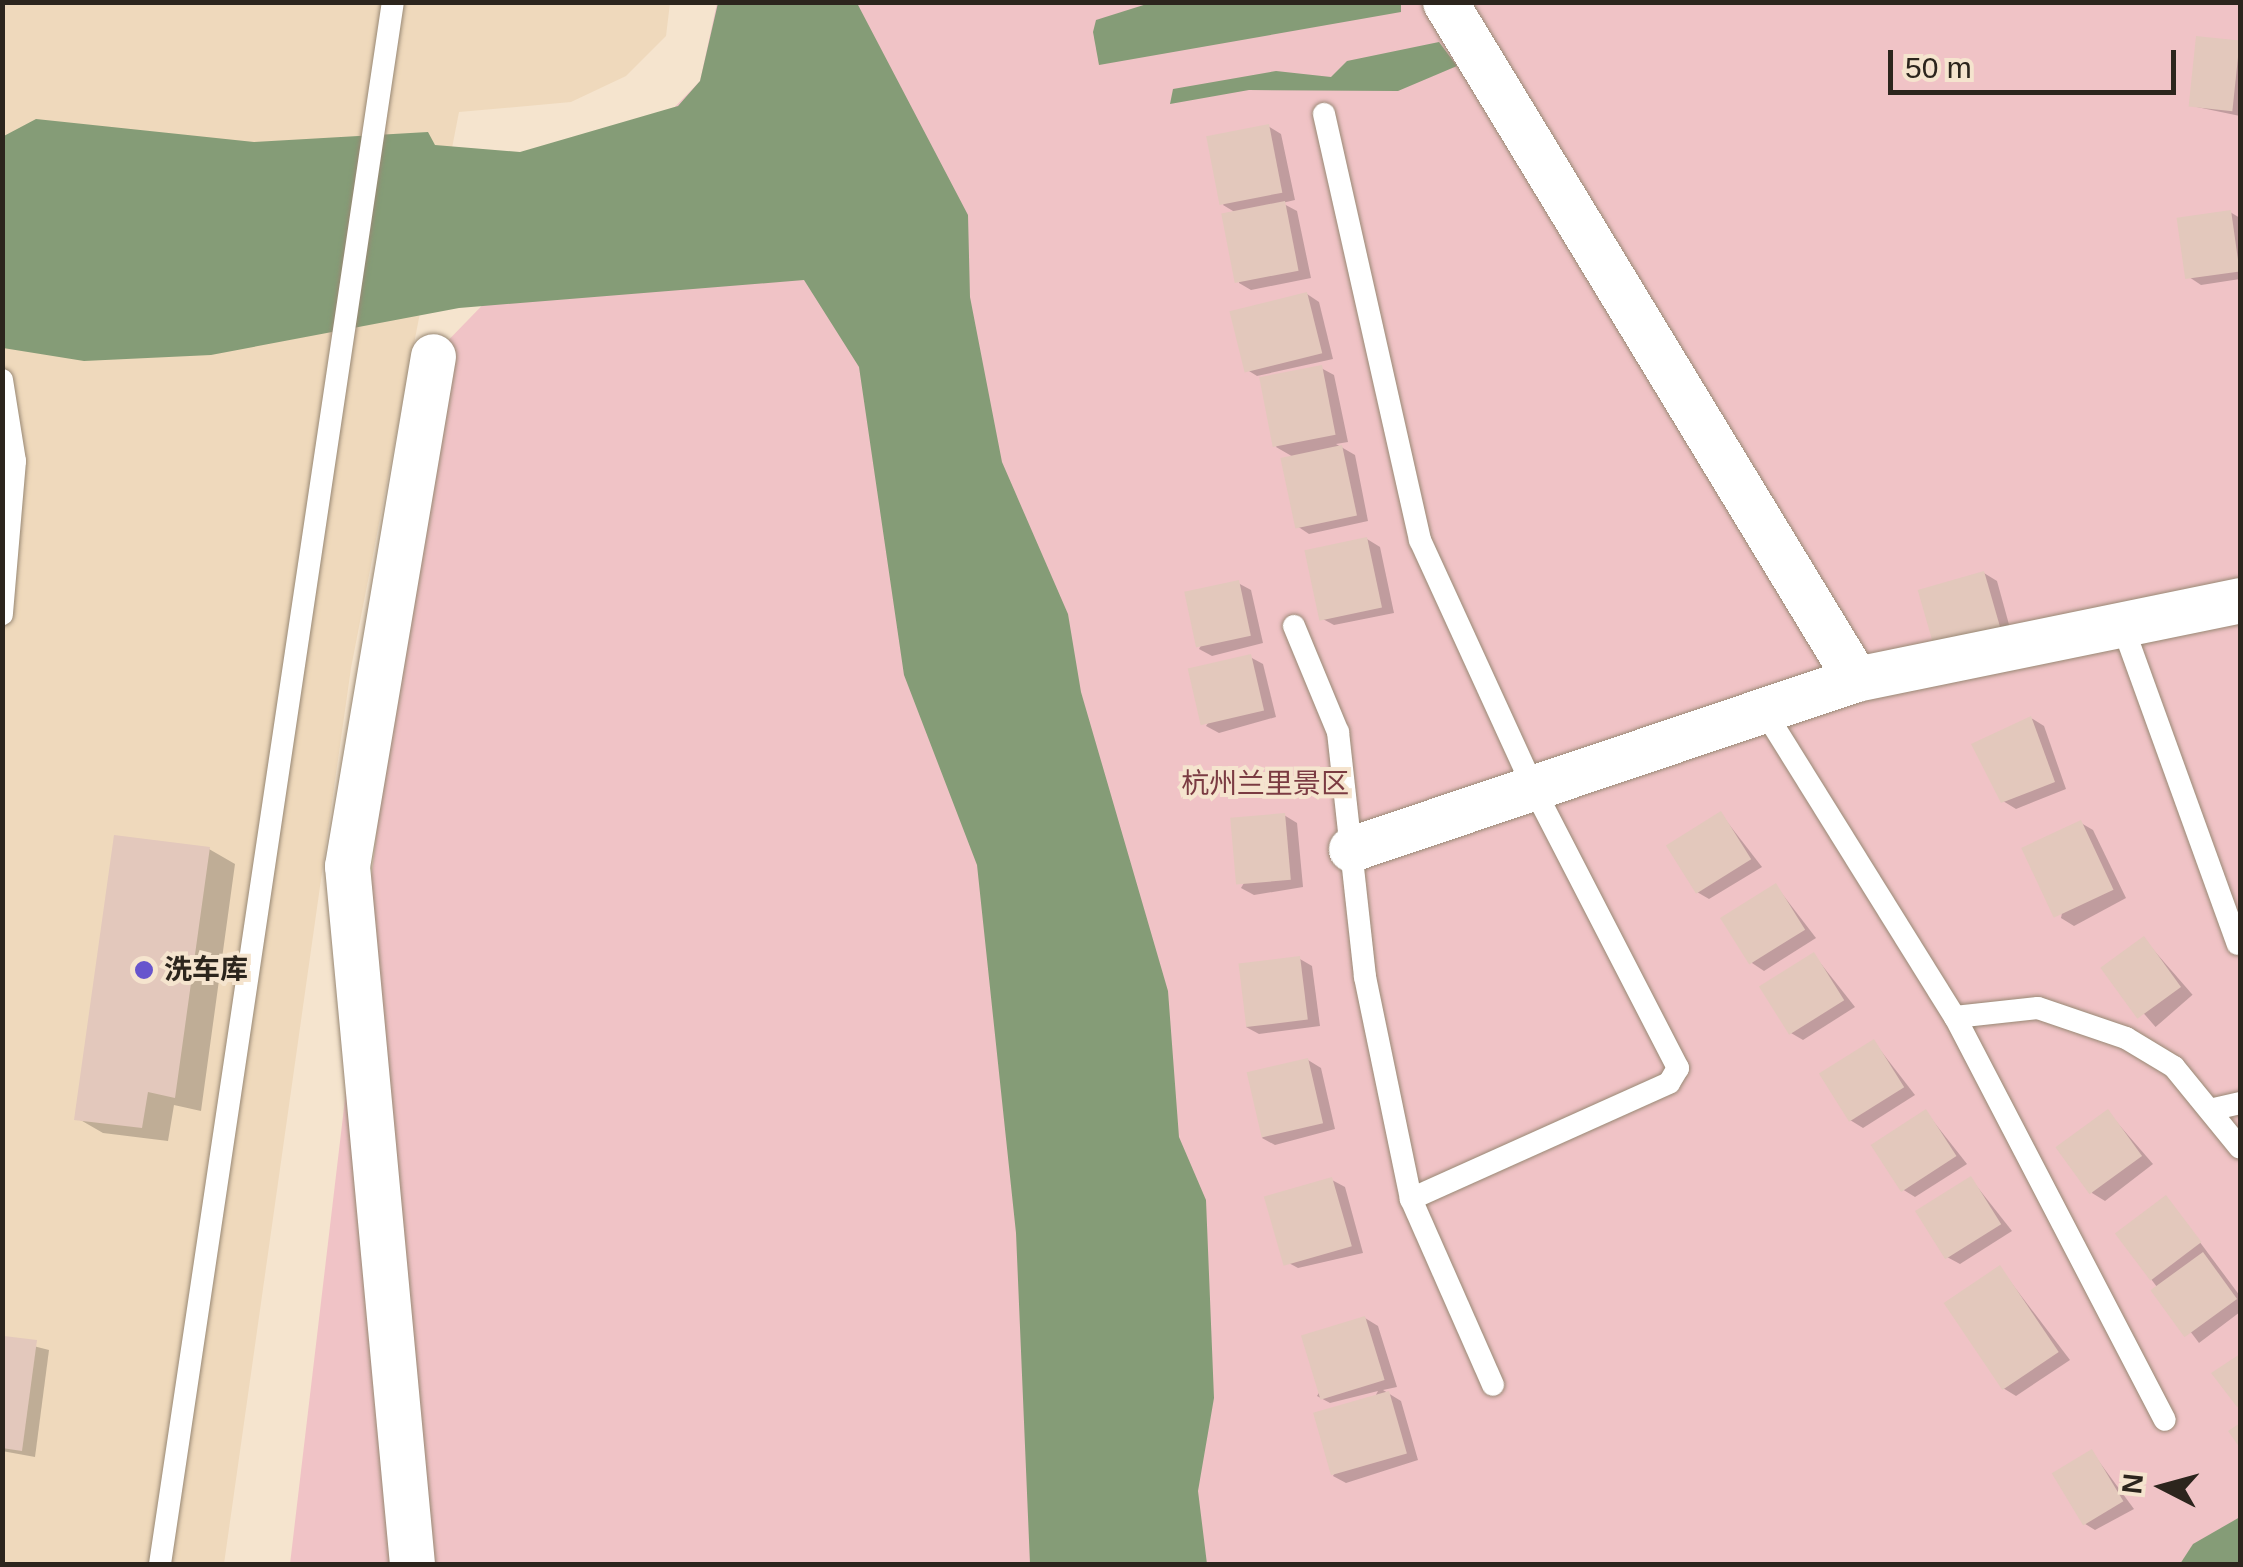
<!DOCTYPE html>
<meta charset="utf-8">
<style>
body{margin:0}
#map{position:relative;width:2243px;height:1567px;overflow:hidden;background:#f5e4ce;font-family:Arial,"Noto Sans SC",sans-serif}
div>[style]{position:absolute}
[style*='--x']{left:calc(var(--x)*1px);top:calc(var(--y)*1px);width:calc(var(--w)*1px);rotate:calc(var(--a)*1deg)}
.built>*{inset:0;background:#efd9bc}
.green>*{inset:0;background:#f0c3c6}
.water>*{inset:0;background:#859c77}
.shadow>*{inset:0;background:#0003;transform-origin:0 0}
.building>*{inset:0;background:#e3c8bc;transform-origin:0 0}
.roads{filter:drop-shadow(0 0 2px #988874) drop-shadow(0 0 2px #988874)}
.lane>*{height:22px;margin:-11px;padding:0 11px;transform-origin:11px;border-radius:11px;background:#fff}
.street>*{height:45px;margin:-22.5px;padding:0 22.5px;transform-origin:22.5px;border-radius:22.5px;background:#fff}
.dots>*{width:28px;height:28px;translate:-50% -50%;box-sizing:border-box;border:5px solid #f5e4ce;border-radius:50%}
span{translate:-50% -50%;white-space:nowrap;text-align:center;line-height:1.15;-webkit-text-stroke:8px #f5e4ce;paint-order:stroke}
.park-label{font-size:28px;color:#7b3b42}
.poi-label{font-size:28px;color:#2c251d;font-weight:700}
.left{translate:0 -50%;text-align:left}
.frame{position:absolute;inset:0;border:5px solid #2c251d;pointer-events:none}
.north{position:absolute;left:2113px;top:1437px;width:100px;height:100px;-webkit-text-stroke:8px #f5e4ce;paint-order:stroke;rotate:276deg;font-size:28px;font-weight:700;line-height:40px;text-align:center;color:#2c251d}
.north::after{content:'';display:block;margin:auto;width:35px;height:45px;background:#2c251d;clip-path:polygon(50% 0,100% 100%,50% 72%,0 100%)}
.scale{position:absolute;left:1888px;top:50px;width:288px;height:45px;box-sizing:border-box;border:5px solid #2c251d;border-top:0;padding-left:12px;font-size:30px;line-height:35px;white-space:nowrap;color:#2c251d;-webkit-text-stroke:8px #f5e4ce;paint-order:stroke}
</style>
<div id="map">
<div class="built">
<i style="clip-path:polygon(3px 3px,670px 3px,666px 36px,626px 76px,571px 102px,459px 112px,351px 668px,224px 1564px,3px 1564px)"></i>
</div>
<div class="green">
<i style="clip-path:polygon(717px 3px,2240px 3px,2240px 1564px,290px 1564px,433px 356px,700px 81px)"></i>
</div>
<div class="water">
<i style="clip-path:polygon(718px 3px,857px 3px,968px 215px,970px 297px,1002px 462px,1068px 614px,1081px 692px,1168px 991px,1179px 1137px,1206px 1200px,1214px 1398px,1198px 1491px,1207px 1564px,1030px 1564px,1016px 1233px,977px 865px,904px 675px,859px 367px,804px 280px,459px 308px,211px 355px,84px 361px,3px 348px,2px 137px,36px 119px,254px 142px,428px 132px,435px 145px,520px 152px,678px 106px,700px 81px)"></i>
<i style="clip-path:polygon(1401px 3px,1401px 12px,1099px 65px,1093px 32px,1096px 20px,1150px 3px)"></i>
<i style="clip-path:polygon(1439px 42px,1457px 66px,1398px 91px,1249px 90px,1170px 104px,1173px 89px,1276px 71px,1331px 77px,1347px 61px)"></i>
<i style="clip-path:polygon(2240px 1517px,2240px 1564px,2180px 1564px,2193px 1544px)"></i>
</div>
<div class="shadow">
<i style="clip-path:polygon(2198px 38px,2240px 44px,2240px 116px,2192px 106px)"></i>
<i style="clip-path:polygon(1268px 126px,1281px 134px,1295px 200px,1282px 203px,1297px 211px,1311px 278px,1251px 290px,1239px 283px,1238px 214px,1223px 205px)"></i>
<i style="clip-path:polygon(2230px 212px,2240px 218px,2240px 279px,2201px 285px,2189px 277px)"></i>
<i style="clip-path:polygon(1307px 294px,1319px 302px,1333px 359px,1257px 376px,1244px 368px)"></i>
<i style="clip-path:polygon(1321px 368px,1334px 375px,1348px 442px,1336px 444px,1355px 455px,1368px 521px,1309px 534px,1297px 526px,1295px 458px,1276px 447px)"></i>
<i style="clip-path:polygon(1367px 539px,1380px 547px,1394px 613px,1334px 625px,1321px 618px)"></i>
<i style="clip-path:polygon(1984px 573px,1997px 581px,2013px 639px,1933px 650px)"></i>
<i style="clip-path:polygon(1238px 583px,1251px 590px,1263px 643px,1212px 656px,1199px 649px)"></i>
<i style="clip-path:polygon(1250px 657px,1263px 664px,1276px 717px,1219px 733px,1206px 726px)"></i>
<i style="clip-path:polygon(2031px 718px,2044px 726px,2066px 789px,2016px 809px,2003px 801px)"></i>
<i style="clip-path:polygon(1721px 814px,1762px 867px,1709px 899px,1697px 892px)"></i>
<i style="clip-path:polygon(1284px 815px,1297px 823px,1303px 887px,1254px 895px,1241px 888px)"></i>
<i style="clip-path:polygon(2081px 823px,2093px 830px,2126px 898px,2074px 926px,2061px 918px)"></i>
<i style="clip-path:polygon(209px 849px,235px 864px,201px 1111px,174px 1105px,168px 1141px,103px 1133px,77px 1118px)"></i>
<i style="clip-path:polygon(1776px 886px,1816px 938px,1764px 971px,1752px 963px)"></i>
<i style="left:2144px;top:939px;width:74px;height:49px;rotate:49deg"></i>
<i style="clip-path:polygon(1814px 955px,1855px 1007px,1803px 1040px,1791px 1033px)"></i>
<i style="clip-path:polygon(1300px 959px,1312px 966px,1320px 1026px,1259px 1034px,1246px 1027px)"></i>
<i style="clip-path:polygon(1874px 1042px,1915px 1095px,1863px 1128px,1850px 1120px)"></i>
<i style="clip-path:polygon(1308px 1060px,1321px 1068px,1335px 1129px,1275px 1145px,1262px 1138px)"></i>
<i style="clip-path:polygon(1926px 1112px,1967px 1164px,1915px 1197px,1902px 1189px)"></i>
<i style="clip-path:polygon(2108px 1112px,2153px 1164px,2105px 1201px,2092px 1193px)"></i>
<i style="clip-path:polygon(1971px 1179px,2012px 1231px,1960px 1264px,1947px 1257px)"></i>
<i style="clip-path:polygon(1332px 1180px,1345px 1187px,1363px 1253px,1298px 1268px,1285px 1261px)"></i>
<i style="clip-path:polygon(2167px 1198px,2240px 1296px,2240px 1312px,2199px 1343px,2151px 1279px)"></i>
<i style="clip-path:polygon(2000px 1268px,2070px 1360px,2016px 1396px,2003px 1388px)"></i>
<i style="clip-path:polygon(1365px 1318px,1378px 1326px,1397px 1387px,1383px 1390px,1401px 1401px,1418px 1460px,1346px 1483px,1333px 1476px,1378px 1391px,1330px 1403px,1317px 1396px)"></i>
<i style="clip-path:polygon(6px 1339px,49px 1350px,35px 1457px,2px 1451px)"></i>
<i style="clip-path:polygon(2092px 1452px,2134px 1509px,2095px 1530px,2082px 1522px)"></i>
</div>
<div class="building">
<i style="left:2196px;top:36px;width:44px;height:71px;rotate:6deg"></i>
<i style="left:1269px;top:124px;width:70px;height:64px;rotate:79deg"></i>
<i style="left:1285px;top:201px;width:71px;height:65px;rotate:79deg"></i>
<i style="left:2231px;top:210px;width:62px;height:55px;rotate:82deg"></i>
<i style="left:1307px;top:292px;width:63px;height:80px;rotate:76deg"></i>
<i style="left:1322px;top:365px;width:71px;height:64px;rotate:79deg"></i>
<i style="left:1342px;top:445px;width:72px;height:63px;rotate:78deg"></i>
<i style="left:1367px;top:537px;width:72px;height:64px;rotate:78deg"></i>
<i style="left:1984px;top:571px;width:63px;height:69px;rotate:74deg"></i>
<i style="left:1239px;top:580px;width:57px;height:56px;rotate:78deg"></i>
<i style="left:1251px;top:654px;width:58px;height:65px;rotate:77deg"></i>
<i style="clip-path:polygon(2031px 716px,2055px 782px,2001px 803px,1971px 744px)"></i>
<i style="left:1721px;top:811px;width:57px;height:65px;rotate:58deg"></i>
<i style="left:1285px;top:813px;width:67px;height:55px;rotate:85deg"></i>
<i style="left:2081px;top:820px;width:77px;height:66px;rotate:65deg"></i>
<i style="clip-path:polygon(114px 835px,210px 847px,175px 1098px,148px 1092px,142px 1128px,74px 1120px)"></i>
<i style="left:1776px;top:883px;width:55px;height:66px;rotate:58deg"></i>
<i style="left:2144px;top:936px;width:63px;height:54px;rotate:54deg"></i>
<i style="left:1814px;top:952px;width:57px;height:65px;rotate:58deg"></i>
<i style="left:1300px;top:956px;width:64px;height:62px;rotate:83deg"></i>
<i style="left:1874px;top:1039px;width:57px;height:65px;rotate:58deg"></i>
<i style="left:1308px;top:1058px;width:67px;height:63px;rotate:77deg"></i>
<i style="left:1926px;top:1109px;width:56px;height:66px;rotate:57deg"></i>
<i style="left:2108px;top:1109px;width:58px;height:65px;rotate:54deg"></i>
<i style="left:1971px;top:1176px;width:57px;height:66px;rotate:58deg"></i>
<i style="left:1332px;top:1177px;width:72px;height:71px;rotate:74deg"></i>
<i style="left:2166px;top:1195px;width:59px;height:64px;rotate:53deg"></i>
<i style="left:2203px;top:1252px;width:58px;height:65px;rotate:54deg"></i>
<i style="left:2000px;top:1265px;width:105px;height:68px;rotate:56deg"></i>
<i style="left:1365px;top:1316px;width:67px;height:67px;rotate:73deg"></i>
<i style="clip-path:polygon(4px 1336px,37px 1340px,22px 1451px,2px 1448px)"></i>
<i style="clip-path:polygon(2240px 1354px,2240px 1405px,2237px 1407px,2211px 1373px)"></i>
<i style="left:1389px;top:1391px;width:65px;height:79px;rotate:74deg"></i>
<i style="clip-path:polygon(2240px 1423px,2240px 1448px,2228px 1431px)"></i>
<i style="left:2092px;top:1449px;width:61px;height:47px;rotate:59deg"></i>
</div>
<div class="roads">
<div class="lane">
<i style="--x:1324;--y:114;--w:437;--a:77.3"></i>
<i style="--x:1420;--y:540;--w:276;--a:65.4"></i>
<i style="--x:1535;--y:791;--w:312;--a:62.7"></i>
<i style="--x:1678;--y:1068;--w:17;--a:121"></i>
<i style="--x:1669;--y:1083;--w:283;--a:155.8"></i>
<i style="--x:2;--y:380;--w:82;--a:80.9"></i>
<i style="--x:15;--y:461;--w:154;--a:94.9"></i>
<i style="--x:1294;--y:626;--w:115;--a:67.5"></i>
<i style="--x:1338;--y:732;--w:246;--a:83.7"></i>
<i style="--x:1365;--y:977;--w:227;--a:78.3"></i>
<i style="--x:1411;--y:1199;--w:203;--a:66.2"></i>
<i style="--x:2123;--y:627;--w:337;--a:70.1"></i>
<i style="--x:1763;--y:709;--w:363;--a:58.1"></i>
<i style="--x:1955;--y:1017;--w:454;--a:62.5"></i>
<i style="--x:1955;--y:1017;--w:83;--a:-6.2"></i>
<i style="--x:2038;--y:1008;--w:93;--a:18.8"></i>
<i style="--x:2126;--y:1038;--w:56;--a:31.1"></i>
<i style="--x:2174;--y:1067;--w:104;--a:50.8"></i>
<i style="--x:2214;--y:1109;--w:27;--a:-13"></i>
<i style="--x:160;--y:1564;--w:1579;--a:-81.52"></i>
</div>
<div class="street">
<i style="--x:1445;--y:2;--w:792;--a:58.74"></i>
<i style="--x:1351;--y:849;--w:533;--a:-18.6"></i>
<i style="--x:1856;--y:679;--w:392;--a:-11.6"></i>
<i style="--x:412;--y:1564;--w:701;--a:-95.32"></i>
<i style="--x:347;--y:866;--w:517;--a:-80.43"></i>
</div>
</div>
<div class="dots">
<i style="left:144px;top:970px;background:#6754cd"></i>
</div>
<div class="park-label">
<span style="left:1265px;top:784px">杭州兰里景区</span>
</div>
<div class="poi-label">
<span class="left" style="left:164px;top:970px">洗车库</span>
</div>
<div class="frame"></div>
<div class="north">N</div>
<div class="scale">50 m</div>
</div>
